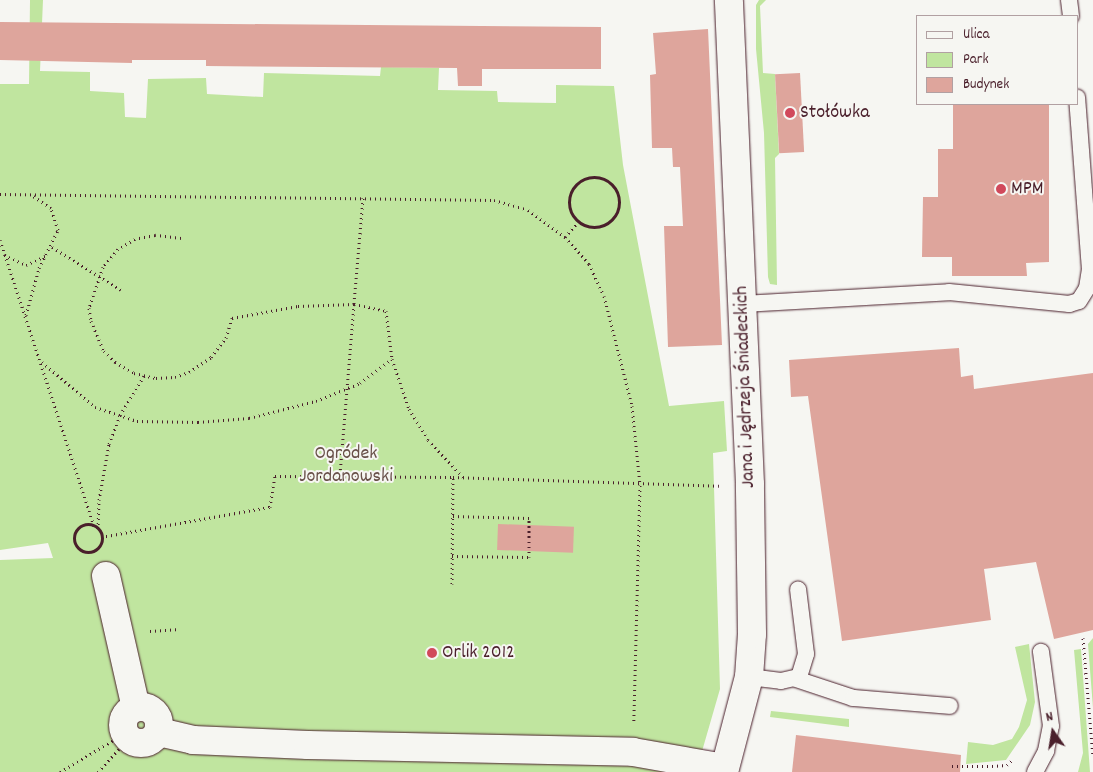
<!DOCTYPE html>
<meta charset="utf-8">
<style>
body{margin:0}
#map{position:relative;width:1093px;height:772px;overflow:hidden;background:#f6f6f2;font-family:Dekko,sans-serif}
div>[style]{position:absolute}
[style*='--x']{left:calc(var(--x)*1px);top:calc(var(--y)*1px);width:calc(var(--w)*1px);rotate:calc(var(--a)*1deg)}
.green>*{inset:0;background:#c0e59f}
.building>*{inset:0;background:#dea59c;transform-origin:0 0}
.path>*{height:3px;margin-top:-1.5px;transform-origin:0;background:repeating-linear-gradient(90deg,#4a1f2b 0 1px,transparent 0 5px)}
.path>.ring{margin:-1.5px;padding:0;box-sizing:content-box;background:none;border:3px solid #4a1f2b;border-radius:50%}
.roads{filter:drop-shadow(0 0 1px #4a1f2b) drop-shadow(0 0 1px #4a1f2b)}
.service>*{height:16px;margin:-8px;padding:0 8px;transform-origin:8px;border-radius:8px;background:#f6f6f2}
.minor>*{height:28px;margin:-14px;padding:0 14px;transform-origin:14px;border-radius:14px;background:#f6f6f2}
.minor>.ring{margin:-14px;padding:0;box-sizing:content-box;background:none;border:28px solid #f6f6f2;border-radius:50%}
.dots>*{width:14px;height:14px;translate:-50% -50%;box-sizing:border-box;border:2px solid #f6f6f2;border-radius:50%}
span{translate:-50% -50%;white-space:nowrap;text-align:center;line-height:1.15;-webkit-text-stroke:4px #f6f6f2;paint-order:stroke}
.poi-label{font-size:20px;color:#4a1f2b}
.left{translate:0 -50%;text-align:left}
.street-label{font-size:20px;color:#4a1f2b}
.park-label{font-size:20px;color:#685048}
.legend{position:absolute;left:916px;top:15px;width:162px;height:90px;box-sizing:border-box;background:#f6f6f2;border:1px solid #b1a0a2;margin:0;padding:6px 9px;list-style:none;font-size:15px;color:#4a1f2b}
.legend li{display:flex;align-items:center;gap:10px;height:25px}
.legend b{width:25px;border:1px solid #b1a0a2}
.north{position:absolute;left:1028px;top:707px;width:50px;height:50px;-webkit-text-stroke:4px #f6f6f2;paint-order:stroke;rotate:347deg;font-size:14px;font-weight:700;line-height:20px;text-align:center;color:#4a1f2b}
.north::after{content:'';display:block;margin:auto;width:18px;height:22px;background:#4a1f2b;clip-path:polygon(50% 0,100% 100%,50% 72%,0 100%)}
</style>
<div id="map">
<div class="green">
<i style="clip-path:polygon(30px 0,43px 0,40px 71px,90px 72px,90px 91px,124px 93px,125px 117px,146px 118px,148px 79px,206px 78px,207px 94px,263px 97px,264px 73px,380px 76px,381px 67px,439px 68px,438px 90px,497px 91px,498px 102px,556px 103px,556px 85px,614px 86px,623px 165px,669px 406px,724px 401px,727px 451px,713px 453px,720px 689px,696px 772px,0 772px,0 560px,53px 558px,48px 543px,0 550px,0 84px,29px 84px)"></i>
<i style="clip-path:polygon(759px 0,766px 0,760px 6px,763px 73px,775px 74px,779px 154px,775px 158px,777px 285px,770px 284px,768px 277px,764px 133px,756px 49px,756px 5px)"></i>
<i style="clip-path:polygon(1093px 638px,1093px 708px,1088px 644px)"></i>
<i style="clip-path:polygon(1029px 644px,1035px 702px,1030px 725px,1006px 760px,966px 764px,968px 742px,993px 745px,1012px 739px,1019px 727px,1027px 700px,1015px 647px)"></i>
<i style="clip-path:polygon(1081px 649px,1090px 772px,1078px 772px,1083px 753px,1074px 650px)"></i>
<i style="clip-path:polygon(771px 711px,849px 719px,849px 727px,770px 717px)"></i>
</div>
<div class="building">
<i style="clip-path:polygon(0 22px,601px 27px,601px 69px,482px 69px,482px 86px,458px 86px,457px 68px,206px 66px,206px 60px,132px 60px,132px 63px,0 60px)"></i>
<i style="clip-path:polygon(708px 29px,722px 345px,668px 347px,664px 226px,683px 226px,680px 167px,673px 167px,672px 148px,652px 148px,650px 75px,656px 74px,653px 33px)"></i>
<i style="left:800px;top:73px;width:79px;height:25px;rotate:87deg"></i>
<i style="clip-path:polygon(953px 104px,1049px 104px,1049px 262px,1026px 263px,1027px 276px,952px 276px,952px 257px,922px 257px,923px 197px,938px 197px,938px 149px,953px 149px)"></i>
<i style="clip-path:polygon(959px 348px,961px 377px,973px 375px,974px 389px,1093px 373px,1093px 630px,1054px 639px,1036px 562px,984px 569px,991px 620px,842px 641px,808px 396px,791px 397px,789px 360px)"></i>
<i style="left:498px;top:524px;width:76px;height:26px;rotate:2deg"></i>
<i style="clip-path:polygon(796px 735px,961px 755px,960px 772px,792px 772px)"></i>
</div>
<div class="path">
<i class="ring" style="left:569px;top:177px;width:47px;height:47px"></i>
<i style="--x:0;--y:194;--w:494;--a:0.7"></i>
<i style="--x:494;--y:200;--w:35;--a:16"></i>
<i style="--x:528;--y:210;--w:46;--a:36.1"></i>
<i style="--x:565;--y:237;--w:36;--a:48"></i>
<i style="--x:589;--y:264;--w:35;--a:65"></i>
<i style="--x:604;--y:296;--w:114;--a:75.7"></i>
<i style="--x:632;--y:406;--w:79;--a:84.2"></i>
<i style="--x:640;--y:485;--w:237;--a:91.5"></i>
<i style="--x:363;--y:198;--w:106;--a:94.9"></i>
<i style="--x:354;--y:304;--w:33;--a:12"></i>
<i style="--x:386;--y:311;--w:48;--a:82.9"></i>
<i style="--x:392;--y:359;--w:53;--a:71.2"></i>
<i style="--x:409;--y:409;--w:36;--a:58"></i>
<i style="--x:428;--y:440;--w:51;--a:46.6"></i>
<i style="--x:565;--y:237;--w:20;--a:-49"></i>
<i style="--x:181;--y:238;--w:26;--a:-173"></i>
<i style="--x:155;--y:235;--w:20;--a:169"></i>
<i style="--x:135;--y:239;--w:20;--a:150"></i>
<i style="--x:118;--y:249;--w:23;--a:130"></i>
<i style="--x:103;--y:267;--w:43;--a:108.9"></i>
<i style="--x:89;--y:308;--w:13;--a:81"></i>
<i style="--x:91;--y:321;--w:33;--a:67"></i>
<i style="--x:104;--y:351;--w:16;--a:45"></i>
<i style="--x:115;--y:362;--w:22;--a:30"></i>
<i style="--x:134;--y:373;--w:23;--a:13"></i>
<i style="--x:156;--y:378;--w:19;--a:-3"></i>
<i style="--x:175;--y:377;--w:15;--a:-20"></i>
<i style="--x:189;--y:372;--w:27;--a:-34"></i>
<i style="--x:211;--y:357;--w:24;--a:-52"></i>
<i style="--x:226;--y:338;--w:21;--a:-73"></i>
<i style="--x:232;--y:318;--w:67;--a:-10.3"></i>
<i style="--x:298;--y:306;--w:56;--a:-2"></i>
<i style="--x:354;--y:304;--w:173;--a:94.7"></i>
<i style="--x:0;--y:240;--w:301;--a:71.8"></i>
<i style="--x:52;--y:247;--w:81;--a:31.9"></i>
<i style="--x:4;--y:255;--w:24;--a:24"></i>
<i style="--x:26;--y:265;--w:23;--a:-25"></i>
<i style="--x:26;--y:315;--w:49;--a:-74.5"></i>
<i style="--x:39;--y:268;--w:42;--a:-63.4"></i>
<i style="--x:58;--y:230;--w:23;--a:-108"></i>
<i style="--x:51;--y:208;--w:22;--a:-146"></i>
<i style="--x:42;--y:362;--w:70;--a:40.3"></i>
<i style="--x:95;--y:407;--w:44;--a:18.4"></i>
<i style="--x:137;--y:421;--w:61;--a:0.9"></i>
<i style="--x:198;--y:422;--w:51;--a:-4.5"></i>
<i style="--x:249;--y:418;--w:69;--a:-14.2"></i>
<i style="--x:316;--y:401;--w:48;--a:-22.2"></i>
<i style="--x:360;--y:383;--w:40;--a:-37"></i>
<i class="ring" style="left:74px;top:524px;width:25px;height:25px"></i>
<i style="--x:98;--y:529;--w:29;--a:-88"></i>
<i style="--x:99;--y:500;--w:57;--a:-79.9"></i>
<i style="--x:109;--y:444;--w:31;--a:-69"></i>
<i style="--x:120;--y:415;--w:46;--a:-58.4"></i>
<i style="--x:101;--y:537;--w:172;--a:-10.1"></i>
<i style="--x:270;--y:507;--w:31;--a:-81"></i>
<i style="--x:275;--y:476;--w:178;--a:0.3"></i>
<i style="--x:453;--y:477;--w:266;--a:1.9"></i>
<i style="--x:452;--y:556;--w:77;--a:0.7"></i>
<i style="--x:529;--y:557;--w:39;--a:-90"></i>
<i style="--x:529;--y:518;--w:77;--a:-178.5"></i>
<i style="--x:452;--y:584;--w:107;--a:-89.5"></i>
<i style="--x:150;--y:631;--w:30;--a:-4"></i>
<i style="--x:1083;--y:638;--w:118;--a:85.2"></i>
<i style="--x:952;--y:766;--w:40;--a:0"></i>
<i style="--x:992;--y:766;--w:15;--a:-4"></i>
<i style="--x:1007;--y:765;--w:7;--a:-45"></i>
<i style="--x:60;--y:772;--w:72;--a:-30.8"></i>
<i style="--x:98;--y:772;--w:45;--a:-47.7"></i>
</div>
<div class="roads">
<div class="service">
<i style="--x:1069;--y:0;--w:16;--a:83"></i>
<i style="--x:743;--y:304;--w:206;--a:-3.3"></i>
<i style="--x:949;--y:292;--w:121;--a:5.7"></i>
<i style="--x:1069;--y:304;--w:10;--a:-17"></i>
<i style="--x:1079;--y:301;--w:15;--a:-58"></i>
<i style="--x:1087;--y:288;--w:18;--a:-81"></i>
<i style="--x:1090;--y:270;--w:173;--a:-94.3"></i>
<i style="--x:749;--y:677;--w:32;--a:7"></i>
<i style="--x:781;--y:681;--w:18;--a:-13"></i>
<i style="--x:799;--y:677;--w:24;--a:-73"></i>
<i style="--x:806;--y:654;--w:65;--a:-97"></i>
<i style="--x:796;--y:679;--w:60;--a:18.4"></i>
<i style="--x:853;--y:698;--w:97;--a:4.7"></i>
<i style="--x:1035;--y:772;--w:24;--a:-62"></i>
<i style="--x:1046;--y:751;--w:25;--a:-79"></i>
<i style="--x:1051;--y:726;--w:75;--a:-97.7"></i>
</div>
<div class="minor">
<i style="--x:106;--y:576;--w:135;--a:77.2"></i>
<i class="ring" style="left:123px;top:707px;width:8px;height:8px"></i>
<i style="--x:159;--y:732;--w:35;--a:13"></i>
<i style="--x:193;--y:740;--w:115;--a:2.5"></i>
<i style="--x:308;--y:745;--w:325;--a:1.2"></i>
<i style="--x:633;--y:752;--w:93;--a:9.9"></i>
<i style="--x:724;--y:772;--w:98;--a:-75.3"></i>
<i style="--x:749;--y:677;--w:43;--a:-86"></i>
<i style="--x:752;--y:634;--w:150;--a:-90.8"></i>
<i style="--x:750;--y:484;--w:484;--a:-92.5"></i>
</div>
</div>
<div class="dots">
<i style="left:790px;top:113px;background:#d1495b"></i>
<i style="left:1001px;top:189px;background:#d1495b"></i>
<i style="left:432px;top:653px;background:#d1495b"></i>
</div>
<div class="poi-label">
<span class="left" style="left:800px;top:113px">Stołówka</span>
<span class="left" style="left:1011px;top:189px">MPM</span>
<span class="left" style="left:442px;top:653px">Orlik 2012</span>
</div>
<div class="street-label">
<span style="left:746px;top:387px;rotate:-92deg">Jana i Jędrzeja Śniadeckich</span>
</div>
<div class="park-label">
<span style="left:346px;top:466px">Ogródek<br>Jordanowski</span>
</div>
<ul class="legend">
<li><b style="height:6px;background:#f6f6f2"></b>Ulica</li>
<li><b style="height:14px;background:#c0e59f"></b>Park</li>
<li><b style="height:14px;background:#dea59c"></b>Budynek</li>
</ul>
<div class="north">N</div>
</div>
